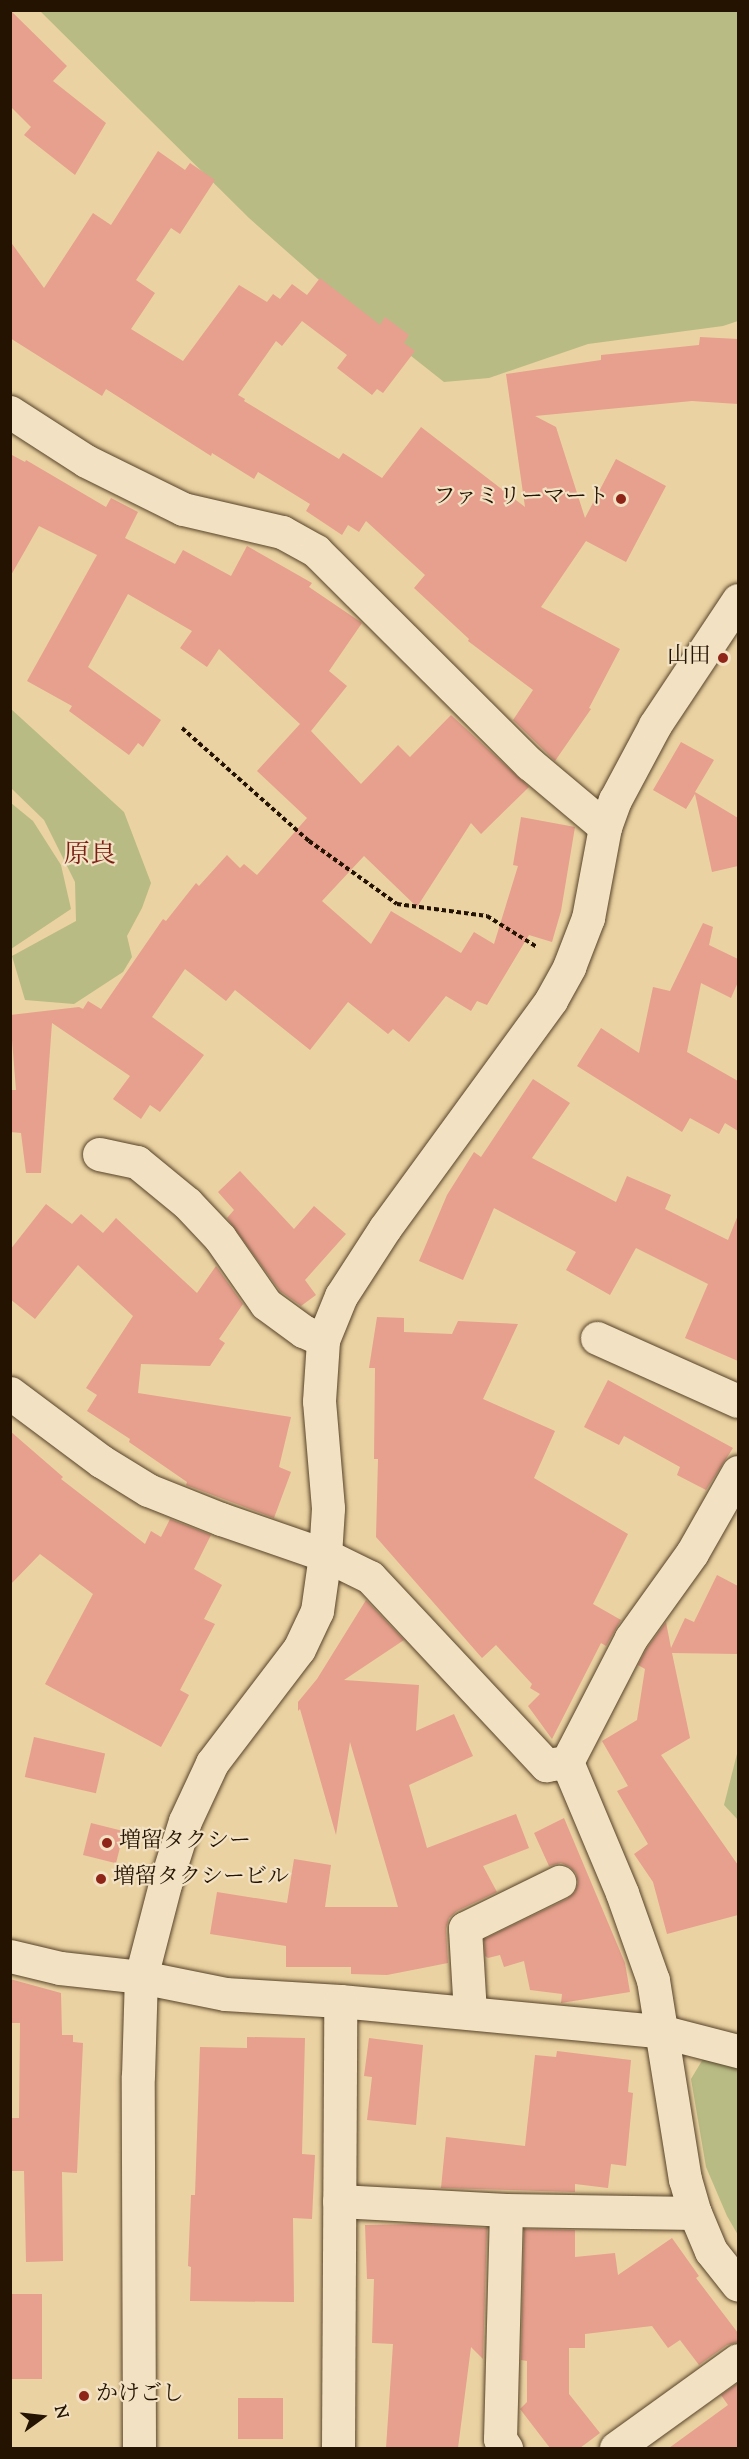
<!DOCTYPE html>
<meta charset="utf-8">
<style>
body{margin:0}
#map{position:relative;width:749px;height:2459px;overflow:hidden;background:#ebd2a2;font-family:"Sorts Mill Goudy","Noto Serif JP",serif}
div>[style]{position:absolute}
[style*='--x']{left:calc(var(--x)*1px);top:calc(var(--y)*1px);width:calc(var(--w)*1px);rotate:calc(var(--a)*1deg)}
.green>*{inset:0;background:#b8bb84}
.building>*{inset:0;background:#e6a08d;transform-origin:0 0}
.path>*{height:4px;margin-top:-2px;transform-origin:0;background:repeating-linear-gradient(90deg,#241301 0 4.5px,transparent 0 7.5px)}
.roads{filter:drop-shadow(0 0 2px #564329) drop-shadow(0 0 2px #564329)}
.minor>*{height:33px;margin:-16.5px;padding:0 16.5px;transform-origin:16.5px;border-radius:16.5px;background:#f2e2c3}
.tertiary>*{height:33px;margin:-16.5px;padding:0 16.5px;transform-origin:16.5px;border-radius:16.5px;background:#f2e2c3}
.dots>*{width:16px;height:16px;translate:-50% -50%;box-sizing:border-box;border:3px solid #f2e2c3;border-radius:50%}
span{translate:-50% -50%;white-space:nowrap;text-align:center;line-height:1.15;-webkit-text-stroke:4.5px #f2e2c3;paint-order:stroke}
.poi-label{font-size:22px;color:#241301}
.right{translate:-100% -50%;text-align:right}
.left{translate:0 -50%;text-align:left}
.quarter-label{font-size:26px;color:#7a1f14}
.frame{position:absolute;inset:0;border:12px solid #241301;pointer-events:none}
.north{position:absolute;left:12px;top:2387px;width:60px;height:60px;-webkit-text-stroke:4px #f2e2c3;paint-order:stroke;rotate:75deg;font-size:16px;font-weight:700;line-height:24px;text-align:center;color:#241301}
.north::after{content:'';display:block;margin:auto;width:21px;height:27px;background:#241301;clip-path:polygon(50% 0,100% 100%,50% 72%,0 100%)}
</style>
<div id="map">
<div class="green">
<i style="clip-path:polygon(40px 11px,738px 11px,738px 321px,723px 326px,588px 344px,489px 378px,444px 382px,353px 310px,249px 218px)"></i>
<i style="clip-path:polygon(11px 709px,124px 812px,151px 883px,142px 908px,127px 936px,132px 957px,123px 972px,74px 1004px,25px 1000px,12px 956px,76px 921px,75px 882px,44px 820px,11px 788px)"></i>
<i style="clip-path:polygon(11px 803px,33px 821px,61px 865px,71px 909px,11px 949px)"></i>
<i style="clip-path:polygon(738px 1750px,738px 1820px,724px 1805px)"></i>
<i style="clip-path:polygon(703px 2059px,738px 2068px,738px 2235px,727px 2216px,706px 2167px,691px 2079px)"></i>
</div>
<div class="building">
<i style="clip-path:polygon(10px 10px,67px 66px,53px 81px,106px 123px,75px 175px,24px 135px,31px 127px,10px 106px)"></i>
<i style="clip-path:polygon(158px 151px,185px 170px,190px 163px,215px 180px,180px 234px,171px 228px,136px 280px,155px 293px,131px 329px,183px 361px,239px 285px,267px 302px,273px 294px,280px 299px,292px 284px,307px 295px,320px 278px,380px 325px,385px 317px,409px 335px,404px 343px,415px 351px,383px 393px,377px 389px,372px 395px,337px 368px,347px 355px,302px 321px,282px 346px,276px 341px,238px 395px,245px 399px,244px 401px,339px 459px,343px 453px,382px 478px,421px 427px,525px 507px,506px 374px,601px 360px,601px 355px,699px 345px,700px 337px,738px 339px,738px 404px,692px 401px,535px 416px,556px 427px,585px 518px,616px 459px,666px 486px,626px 562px,586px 541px,541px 607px,620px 649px,589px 708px,591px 709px,555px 761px,513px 720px,533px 690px,468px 641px,469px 639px,414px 588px,425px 575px,366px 521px,359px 532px,348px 525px,342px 535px,306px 511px,310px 504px,258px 472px,254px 479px,212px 453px,211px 456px,106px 389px,102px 396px,10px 338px,10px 241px,44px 288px,93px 213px,111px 225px)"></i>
<i style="clip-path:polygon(10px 454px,25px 462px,26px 460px,106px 507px,111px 498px,138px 512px,125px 538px,175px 564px,183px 550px,231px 576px,247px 546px,312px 583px,309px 587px,362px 623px,329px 671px,347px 686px,311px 731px,361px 784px,398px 745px,410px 757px,451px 715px,529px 787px,481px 834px,471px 823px,417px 907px,364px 856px,322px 901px,371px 944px,391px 911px,461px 953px,474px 932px,494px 944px,518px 866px,513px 865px,521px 817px,575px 827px,561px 911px,552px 942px,529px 935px,487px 1005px,477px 1001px,471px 1011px,446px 996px,409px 1042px,393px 1029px,388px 1034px,348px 1002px,310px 1050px,235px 990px,226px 1001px,185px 969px,152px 1017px,204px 1055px,160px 1112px,150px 1105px,141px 1119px,113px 1099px,130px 1076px,52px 1023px,41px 1173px,26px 1173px,21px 1133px,10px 1132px,10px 1090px,16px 1090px,10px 1015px,79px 1007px,83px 1009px,88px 1001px,101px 1009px,163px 919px,166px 921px,196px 883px,199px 886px,227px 855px,240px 868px,244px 864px,257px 875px,307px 818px,257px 771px,300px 724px,219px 649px,207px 667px,180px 648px,192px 631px,128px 594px,88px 667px,161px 720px,143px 747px,138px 743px,129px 755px,69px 711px,72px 706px,27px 681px,97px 555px,39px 526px,10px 577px)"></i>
<i style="clip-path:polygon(681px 742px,714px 760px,695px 792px,738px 818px,738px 866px,712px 872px,695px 794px,686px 809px,653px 790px)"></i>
<i style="clip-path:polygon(703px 923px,713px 927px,709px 945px,738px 959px,738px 982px,731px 998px,701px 983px,687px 1052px,738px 1081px,738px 1131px,725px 1123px,719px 1134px,690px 1118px,682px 1132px,577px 1066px,601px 1028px,639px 1053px,653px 987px,670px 991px)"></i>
<i style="clip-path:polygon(533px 1079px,570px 1103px,532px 1158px,616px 1202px,627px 1176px,671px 1195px,665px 1209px,728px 1240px,738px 1215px,738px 1361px,685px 1338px,708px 1284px,636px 1248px,610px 1295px,566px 1270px,576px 1252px,494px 1208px,463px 1280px,419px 1261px,447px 1195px,474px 1152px,481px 1157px)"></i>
<i style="clip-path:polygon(240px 1171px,294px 1229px,314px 1206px,346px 1234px,305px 1280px,316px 1295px,301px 1306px,280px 1291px,227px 1218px,234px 1210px,218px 1192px)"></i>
<i style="clip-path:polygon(46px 1204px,72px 1224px,81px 1214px,103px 1233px,116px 1218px,197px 1293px,216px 1266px,243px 1304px,219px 1339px,225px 1343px,210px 1366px,141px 1364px,138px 1393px,291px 1417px,279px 1467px,291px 1472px,274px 1518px,186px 1485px,187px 1482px,129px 1442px,130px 1439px,87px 1411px,97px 1395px,86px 1388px,133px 1316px,78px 1265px,35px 1319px,10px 1299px,10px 1250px)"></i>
<i style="clip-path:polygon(377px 1317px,404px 1318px,404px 1332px,452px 1334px,458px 1321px,518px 1324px,483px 1399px,555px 1431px,534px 1478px,628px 1534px,593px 1604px,621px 1620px,606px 1646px,601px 1643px,552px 1739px,528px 1706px,540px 1694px,530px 1688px,532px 1684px,496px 1645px,482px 1658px,376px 1537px,378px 1459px,374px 1459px,375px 1368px,369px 1368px)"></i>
<i style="clip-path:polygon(608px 1380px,733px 1448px,706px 1490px,677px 1475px,680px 1467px,624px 1436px,619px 1445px,584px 1427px)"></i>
<i style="clip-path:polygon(10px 1431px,63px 1477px,61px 1479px,145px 1544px,151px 1531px,161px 1537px,170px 1519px,211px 1535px,194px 1569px,222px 1585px,204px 1619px,215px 1624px,180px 1690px,189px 1695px,161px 1747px,45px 1684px,93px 1594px,40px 1554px,10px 1585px)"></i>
<i style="clip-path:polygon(717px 1575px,738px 1586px,738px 1654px,672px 1653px,690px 1738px,661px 1755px,738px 1865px,738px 1915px,667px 1934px,653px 1882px,634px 1854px,648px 1844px,617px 1791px,628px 1786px,602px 1741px,637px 1720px,645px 1669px,638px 1665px,647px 1648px,666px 1622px,671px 1648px,685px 1618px,694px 1622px)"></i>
<i style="clip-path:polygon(366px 1600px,404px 1640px,344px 1680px,419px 1685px,416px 1731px,454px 1714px,473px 1756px,409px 1785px,427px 1848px,516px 1814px,529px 1848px,483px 1866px,497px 1892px,457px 1911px,449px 1918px,446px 1929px,448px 1963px,387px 1975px,351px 1974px,351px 1967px,286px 1967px,286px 1946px,210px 1934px,217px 1892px,287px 1903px,294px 1859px,331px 1865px,325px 1907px,398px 1907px,350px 1742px,336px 1835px,300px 1709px,298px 1711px,298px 1702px,317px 1679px)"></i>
<i style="left:34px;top:1737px;width:73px;height:41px;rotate:13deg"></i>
<i style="clip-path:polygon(564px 1818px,625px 1963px,630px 1992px,561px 2003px,562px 1994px,530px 1990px,524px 1961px,504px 1967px,500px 1955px,488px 1958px,485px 1956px,484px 1939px,567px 1899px,575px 1892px,578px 1883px,576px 1873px,570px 1867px,561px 1863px,549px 1866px,534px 1833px)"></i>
<i style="left:91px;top:1823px;width:34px;height:33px;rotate:14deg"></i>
<i style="clip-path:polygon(10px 1979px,61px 1993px,62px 2035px,73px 2035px,73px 2042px,83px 2043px,77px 2173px,62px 2172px,63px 2261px,26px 2262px,24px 2171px,10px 2171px,10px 2118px,19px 2118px,20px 2023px,10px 2023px)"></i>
<i style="clip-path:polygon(247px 2037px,305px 2038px,302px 2154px,315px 2155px,312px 2219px,293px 2218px,294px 2302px,190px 2301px,191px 2267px,188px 2266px,191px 2195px,195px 2195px,200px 2047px,247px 2048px)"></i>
<i style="clip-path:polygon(369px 2038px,423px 2045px,416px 2125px,367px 2120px,372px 2077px,364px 2076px)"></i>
<i style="clip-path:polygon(557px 2051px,631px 2060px,628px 2092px,633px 2093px,626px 2166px,611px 2164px,608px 2188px,575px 2184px,575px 2192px,441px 2188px,446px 2137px,525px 2146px,535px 2055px,556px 2057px)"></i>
<i style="clip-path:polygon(418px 2224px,487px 2228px,483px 2359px,471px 2347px,458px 2448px,386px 2448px,393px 2344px,372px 2343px,374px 2279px,367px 2279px,365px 2225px)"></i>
<i style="clip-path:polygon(524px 2229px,575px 2230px,575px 2257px,615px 2253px,618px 2275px,672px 2238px,699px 2276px,696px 2278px,738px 2333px,738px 2342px,727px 2345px,699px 2365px,680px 2340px,668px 2348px,652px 2326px,585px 2334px,585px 2348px,569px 2348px,569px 2394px,600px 2433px,580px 2448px,550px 2448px,520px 2409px,527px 2402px,527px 2361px,521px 2360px)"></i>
<i style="left:10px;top:2294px;width:32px;height:85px"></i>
<i style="clip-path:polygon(738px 2383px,738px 2448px,669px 2448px,728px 2405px,721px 2395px)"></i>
<i style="left:238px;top:2398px;width:45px;height:41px"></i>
</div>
<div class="path">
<i style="--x:182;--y:728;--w:170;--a:41.7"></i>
<i style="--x:309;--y:841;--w:108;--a:35.6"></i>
<i style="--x:397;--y:904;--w:91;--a:7.6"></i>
<i style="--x:487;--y:916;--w:59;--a:31.8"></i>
</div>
<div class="roads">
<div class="minor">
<i style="--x:10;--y:412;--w:90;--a:32.8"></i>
<i style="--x:86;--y:461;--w:108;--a:26.3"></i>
<i style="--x:183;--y:509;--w:102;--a:13.1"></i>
<i style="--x:282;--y:532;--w:39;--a:29"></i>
<i style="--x:316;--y:551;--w:302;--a:44.9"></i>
<i style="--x:530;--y:764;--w:98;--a:40"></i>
<i style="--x:99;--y:1154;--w:39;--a:12"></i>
<i style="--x:137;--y:1162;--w:65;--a:39.4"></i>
<i style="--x:187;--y:1203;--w:48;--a:46.7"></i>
<i style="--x:220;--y:1238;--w:80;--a:55.1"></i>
<i style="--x:266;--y:1304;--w:46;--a:36.1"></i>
<i style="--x:303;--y:1331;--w:22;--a:24"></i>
<i style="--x:597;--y:1338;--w:154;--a:24.1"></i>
<i style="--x:10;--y:1393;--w:114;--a:36.8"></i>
<i style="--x:101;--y:1461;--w:55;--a:31.7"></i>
<i style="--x:148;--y:1490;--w:79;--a:21.7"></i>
<i style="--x:221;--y:1519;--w:110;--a:19.1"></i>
<i style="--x:325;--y:1555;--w:50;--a:26.1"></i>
<i style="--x:370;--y:1577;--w:258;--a:46.9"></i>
<i style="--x:546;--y:1765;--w:21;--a:-8"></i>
<i style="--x:738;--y:1472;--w:93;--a:119.6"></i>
<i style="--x:692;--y:1553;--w:105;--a:125.7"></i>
<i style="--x:631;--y:1638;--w:140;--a:117.3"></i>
<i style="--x:567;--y:1762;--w:142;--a:67.2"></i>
<i style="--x:622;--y:1893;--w:92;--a:70.4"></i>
<i style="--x:653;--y:1980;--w:202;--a:80.9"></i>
<i style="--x:685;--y:2179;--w:35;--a:74"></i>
<i style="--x:695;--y:2213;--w:41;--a:67.2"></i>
<i style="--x:711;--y:2251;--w:43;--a:51.5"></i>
<i style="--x:10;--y:1956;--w:51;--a:13.5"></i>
<i style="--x:60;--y:1968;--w:81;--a:6.3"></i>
<i style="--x:141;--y:1977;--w:86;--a:11.4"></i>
<i style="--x:225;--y:1994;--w:115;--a:3.5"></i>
<i style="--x:340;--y:2001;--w:321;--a:5.4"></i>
<i style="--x:660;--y:2031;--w:81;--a:14.4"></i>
<i style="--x:470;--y:2013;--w:85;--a:-93.4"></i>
<i style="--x:465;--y:1928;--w:105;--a:-26.1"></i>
<i style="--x:339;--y:2201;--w:167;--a:3.1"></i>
<i style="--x:506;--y:2210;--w:189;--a:0.9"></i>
<i style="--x:506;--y:2210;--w:229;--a:91.5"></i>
<i style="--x:500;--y:2439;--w:11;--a:56"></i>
<i style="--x:338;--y:2448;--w:447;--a:-89.7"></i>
<i style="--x:616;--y:2448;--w:150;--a:-35.8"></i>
</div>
<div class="tertiary">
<i style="--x:139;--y:2448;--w:372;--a:-90.2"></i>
<i style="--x:138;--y:2076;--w:99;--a:-88.3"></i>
<i style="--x:141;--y:1977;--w:96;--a:-75.5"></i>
<i style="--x:165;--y:1884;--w:66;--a:-72.4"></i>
<i style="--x:185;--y:1821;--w:64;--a:-65"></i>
<i style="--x:212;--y:1763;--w:143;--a:-52.7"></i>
<i style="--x:299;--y:1649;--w:42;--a:-64.7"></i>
<i style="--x:317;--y:1611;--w:57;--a:-81.9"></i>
<i style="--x:325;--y:1555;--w:47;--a:-86.3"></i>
<i style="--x:328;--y:1508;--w:107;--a:-94.8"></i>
<i style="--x:319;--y:1401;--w:61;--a:-86.2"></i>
<i style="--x:323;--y:1340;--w:48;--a:-67.8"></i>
<i style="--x:341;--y:1296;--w:81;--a:-57.1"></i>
<i style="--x:385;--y:1228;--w:282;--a:-53.9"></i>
<i style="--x:551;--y:1000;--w:38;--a:-61"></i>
<i style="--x:569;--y:967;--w:53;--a:-68.8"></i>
<i style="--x:588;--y:918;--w:93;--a:-79.4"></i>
<i style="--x:605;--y:827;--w:29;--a:-70"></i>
<i style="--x:615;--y:800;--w:85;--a:-61.9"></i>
<i style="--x:655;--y:725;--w:150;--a:-56.4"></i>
</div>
</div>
<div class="dots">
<i style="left:621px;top:499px;background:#8f2418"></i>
<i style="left:723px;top:658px;background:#8f2418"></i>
<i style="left:107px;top:1843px;background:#8f2418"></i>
<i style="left:101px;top:1879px;background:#8f2418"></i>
<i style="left:84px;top:2396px;background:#8f2418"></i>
</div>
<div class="poi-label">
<span class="right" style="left:609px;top:499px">ファミリーマート</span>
<span class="right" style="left:711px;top:658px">山田</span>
<span class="left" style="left:119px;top:1843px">増留タクシー</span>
<span class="left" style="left:113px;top:1879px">増留タクシービル</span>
<span class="left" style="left:96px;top:2396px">かけごし</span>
</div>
<div class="quarter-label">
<span style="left:90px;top:856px">原良</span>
</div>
<div class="frame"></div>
<div class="north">N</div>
</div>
